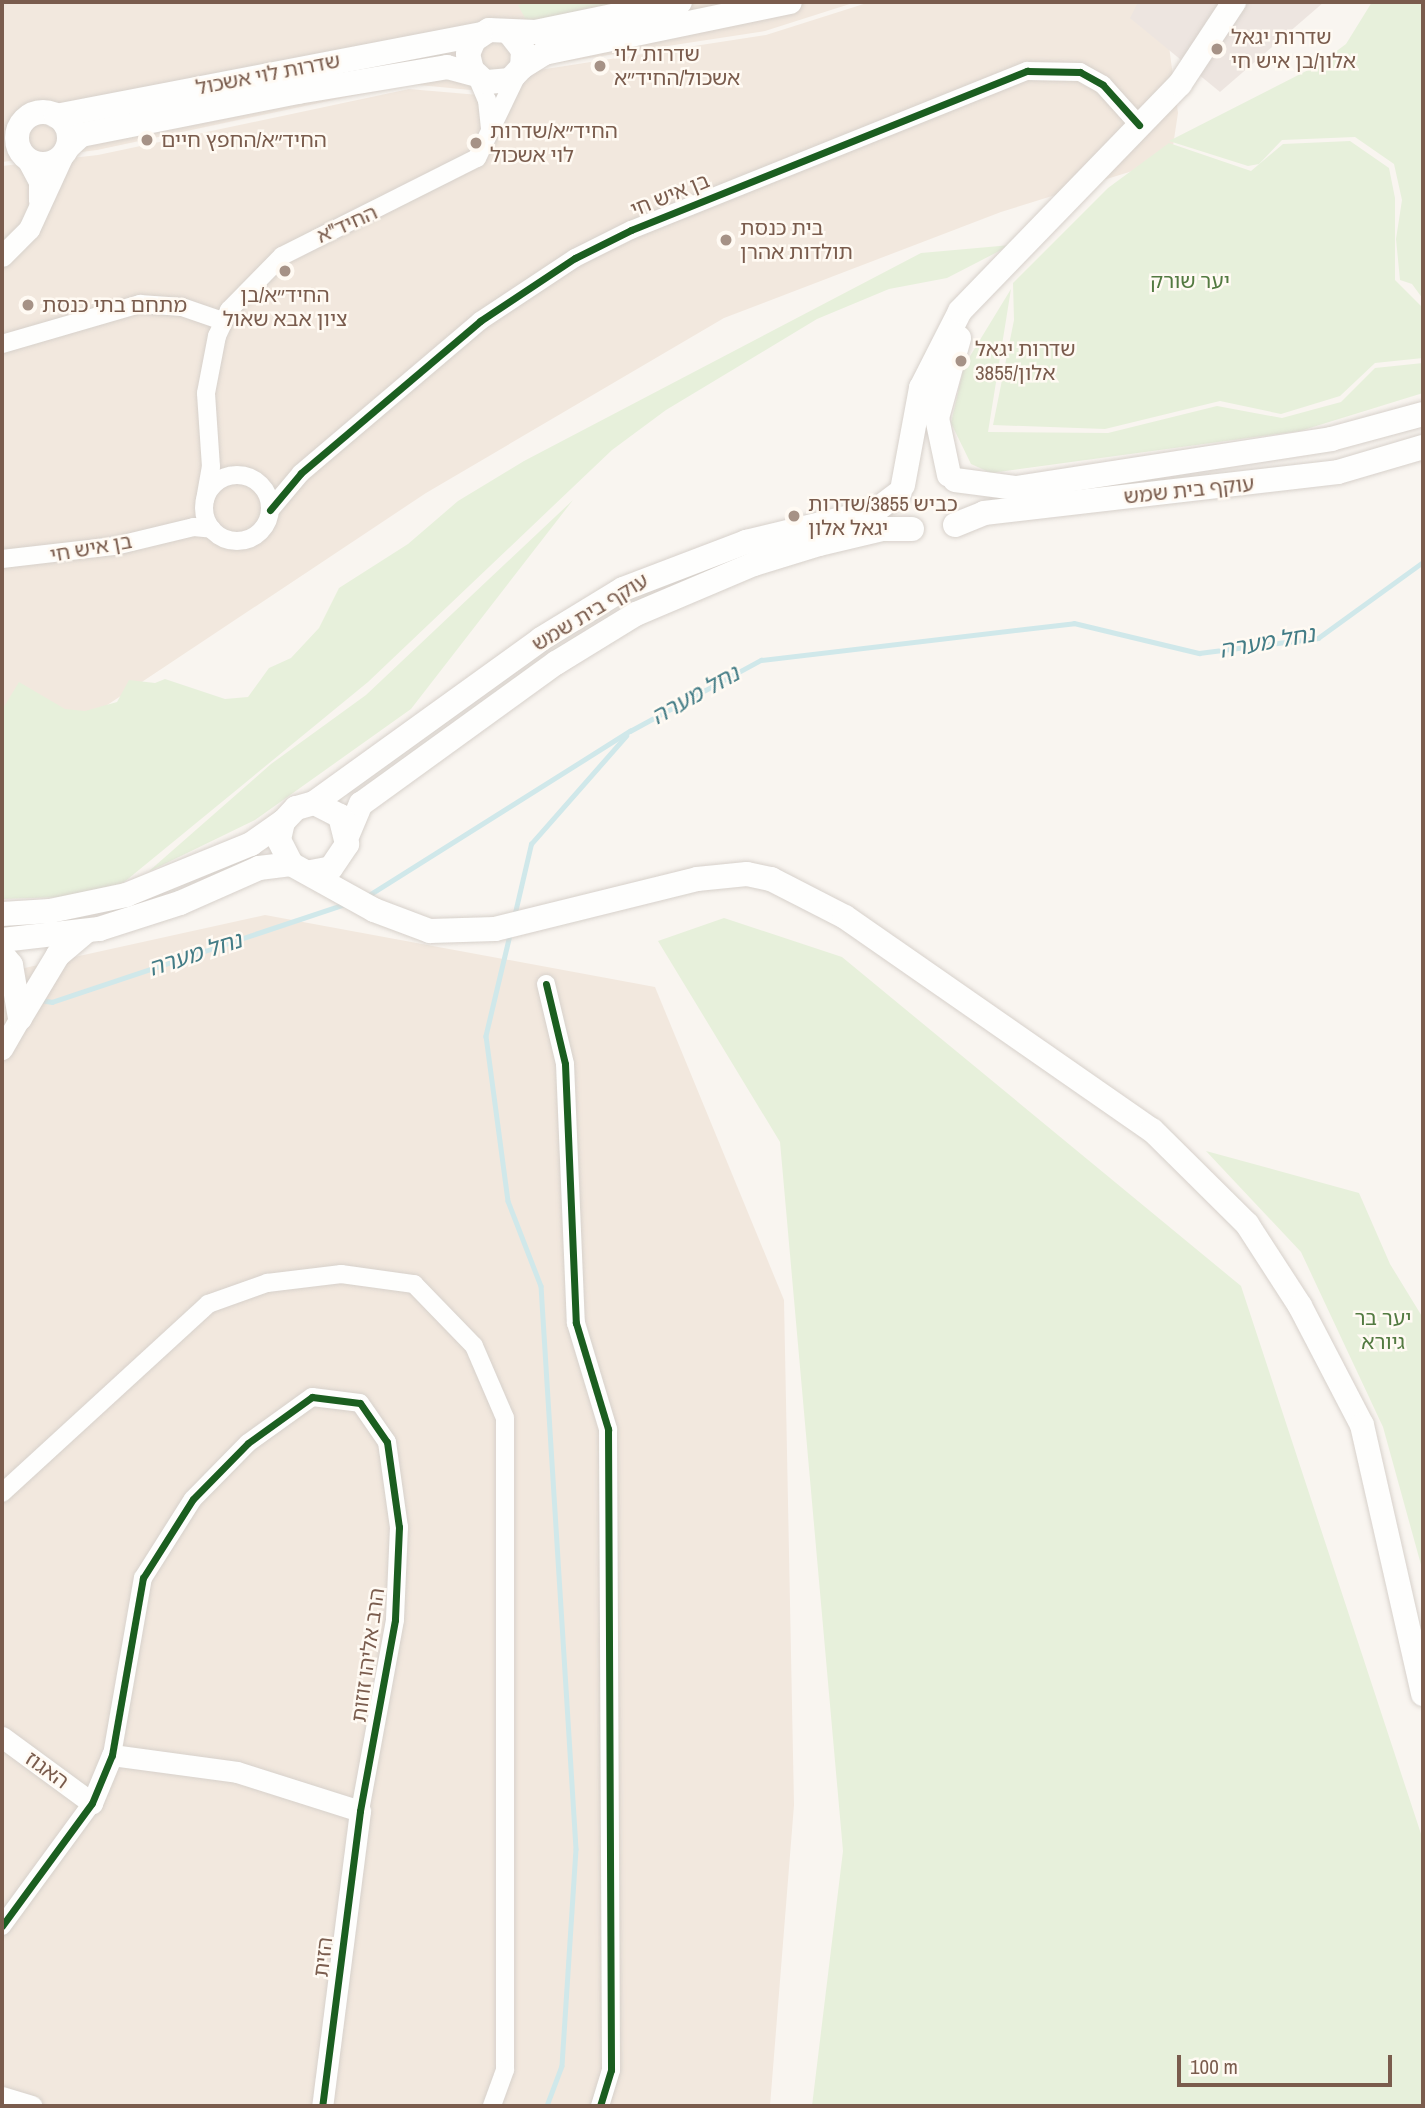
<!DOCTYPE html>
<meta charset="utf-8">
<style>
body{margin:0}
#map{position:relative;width:1425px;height:2108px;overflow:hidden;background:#f9f5f0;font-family:"Archivo Narrow","Noto Sans Hebrew",sans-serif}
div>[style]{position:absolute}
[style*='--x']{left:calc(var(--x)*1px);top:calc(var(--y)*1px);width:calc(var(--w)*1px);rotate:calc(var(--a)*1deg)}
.residential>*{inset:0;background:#f2e8de}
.industrial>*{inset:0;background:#ede5e0}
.green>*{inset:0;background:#e7f0db}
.stream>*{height:4.5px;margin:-2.25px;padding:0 2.25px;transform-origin:2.25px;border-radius:2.25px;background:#d0e8ea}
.roads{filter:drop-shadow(0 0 2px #d7d1cb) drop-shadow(0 0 2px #d7d1cb)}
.minor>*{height:18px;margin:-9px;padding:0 9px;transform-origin:9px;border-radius:9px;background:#fefefd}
.minor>.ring{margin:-9px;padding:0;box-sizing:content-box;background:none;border:18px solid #fefefd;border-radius:50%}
.tertiary>*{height:21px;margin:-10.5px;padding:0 10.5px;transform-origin:10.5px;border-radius:10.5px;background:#fefefd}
.secondary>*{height:24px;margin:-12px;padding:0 12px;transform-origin:12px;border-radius:12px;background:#fefefd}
.secondary>.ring{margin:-12px;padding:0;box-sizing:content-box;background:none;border:24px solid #fefefd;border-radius:50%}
.cycleway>*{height:7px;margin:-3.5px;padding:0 3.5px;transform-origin:3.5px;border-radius:3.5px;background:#1b5e20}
.dots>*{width:19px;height:19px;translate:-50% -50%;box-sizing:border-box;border:4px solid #fffaf3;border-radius:50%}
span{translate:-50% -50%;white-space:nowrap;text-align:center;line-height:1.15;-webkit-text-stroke:5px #fffaf3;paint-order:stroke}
.poi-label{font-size:21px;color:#7a5c4d}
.left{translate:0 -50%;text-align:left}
.street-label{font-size:21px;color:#7a5c4d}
.park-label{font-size:21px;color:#537a41}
.water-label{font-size:23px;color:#437c86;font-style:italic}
.frame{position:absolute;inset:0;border:4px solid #7a5c4d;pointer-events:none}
.scale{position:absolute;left:1177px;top:2055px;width:215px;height:32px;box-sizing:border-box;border:4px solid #7a5c4d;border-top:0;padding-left:9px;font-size:21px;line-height:24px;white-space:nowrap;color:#7a5c4d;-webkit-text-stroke:5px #fffaf3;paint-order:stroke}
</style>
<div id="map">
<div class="residential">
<i style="clip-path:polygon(2px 2px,856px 2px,765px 31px,537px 66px,501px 93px,409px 84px,97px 150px,2px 162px)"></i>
<i style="clip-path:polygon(870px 2px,1163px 2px,1178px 113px,1171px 159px,1001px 212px,724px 318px,426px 493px,2px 775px,2px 166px,98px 155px,409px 89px,502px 97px,539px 70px,766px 35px)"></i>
<i style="clip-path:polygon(265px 915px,655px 987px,784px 1300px,794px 1805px,770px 2106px,2px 2106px,2px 973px)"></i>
</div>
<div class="industrial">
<i style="clip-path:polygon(1138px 2px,1324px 2px,1220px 92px,1130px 18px)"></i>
</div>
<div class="green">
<i style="clip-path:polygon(531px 2px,623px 2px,527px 22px,518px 5px)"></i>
<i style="clip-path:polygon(1372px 2px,1423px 2px,1423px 299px,1412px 284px,1400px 280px,1396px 239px,1402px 200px,1394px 164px,1355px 137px,1282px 140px,1259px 164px,1248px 166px,1169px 141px,1318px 65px,1346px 44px)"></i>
<i style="clip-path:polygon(1350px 141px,1389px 168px,1395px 198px,1395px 280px,1423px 308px,1423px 358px,1375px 363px,1340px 396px,1281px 414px,1220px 401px,1105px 429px,993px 425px,1014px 320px,1013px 283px,1108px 188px,1169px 143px,1251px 171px,1283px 144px)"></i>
<i style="clip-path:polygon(1011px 245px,947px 278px,889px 289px,817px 319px,666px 410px,612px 450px,368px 682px,123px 883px,62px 897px,2px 899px,2px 710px,19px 682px,65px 709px,85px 711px,117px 702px,129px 680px,155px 683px,165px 679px,225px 699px,248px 697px,269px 668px,291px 658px,319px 628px,339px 588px,408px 544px,458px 501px,524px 461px,921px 253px)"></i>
<i style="clip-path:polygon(1011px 289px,988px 432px,1108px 433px,1217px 406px,1282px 418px,1341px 402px,1375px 368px,1423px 363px,1423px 393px,1300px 431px,991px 473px,971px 464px,951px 423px,964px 366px)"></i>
<i style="clip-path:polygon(573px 500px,411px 709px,255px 820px,148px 872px,271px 764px,366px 695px)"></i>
<i style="clip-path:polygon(724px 918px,842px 957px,1241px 1286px,1423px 1840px,1423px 2106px,812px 2106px,843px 1851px,780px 1142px,658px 941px)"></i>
<i style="clip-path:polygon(1206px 1151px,1359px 1193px,1390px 1264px,1423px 1318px,1423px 1572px,1383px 1427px,1301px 1252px)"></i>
</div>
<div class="stream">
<i style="--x:366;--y:897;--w:312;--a:-32.2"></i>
<i style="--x:630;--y:731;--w:149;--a:-28.5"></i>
<i style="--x:761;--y:660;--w:315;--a:-6.7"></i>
<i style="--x:1074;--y:623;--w:129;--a:13.5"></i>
<i style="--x:1199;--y:653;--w:120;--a:-7.2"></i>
<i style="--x:1318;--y:638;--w:130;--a:-35.9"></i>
<i style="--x:514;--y:917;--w:75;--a:-76.9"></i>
<i style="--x:531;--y:844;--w:144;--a:-48.7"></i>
<i style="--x:510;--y:935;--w:104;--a:103.4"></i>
<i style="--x:486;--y:1036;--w:166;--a:82.4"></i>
<i style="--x:508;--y:1201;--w:91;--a:68.8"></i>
<i style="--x:541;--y:1286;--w:564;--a:86.44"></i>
<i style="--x:576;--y:1849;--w:217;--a:93.7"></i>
<i style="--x:562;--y:2066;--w:43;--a:110.6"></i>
<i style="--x:41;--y:1000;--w:11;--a:10"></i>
<i style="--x:52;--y:1002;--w:309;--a:-18.5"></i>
</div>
<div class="roads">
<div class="minor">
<i style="--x:477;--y:77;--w:25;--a:67"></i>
<i style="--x:487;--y:100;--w:31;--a:84"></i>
<i style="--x:2;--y:344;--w:144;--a:-16.2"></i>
<i style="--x:140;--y:304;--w:42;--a:4.1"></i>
<i style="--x:182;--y:307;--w:43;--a:18.9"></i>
<i class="ring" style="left:204px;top:475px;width:48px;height:48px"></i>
<i style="--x:205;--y:500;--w:34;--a:-80"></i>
<i style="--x:211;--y:467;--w:74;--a:-93.9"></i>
<i style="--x:206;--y:393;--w:58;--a:-79.1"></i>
<i style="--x:217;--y:336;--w:29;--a:-65"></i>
<i style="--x:229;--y:310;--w:76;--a:-45.5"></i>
<i style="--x:282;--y:256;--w:218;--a:-26.7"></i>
<i style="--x:477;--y:158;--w:92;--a:-64.3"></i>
<i style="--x:270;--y:510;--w:48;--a:-50"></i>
<i style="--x:301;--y:473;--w:235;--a:-40.3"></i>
<i style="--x:480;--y:321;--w:114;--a:-33.6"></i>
<i style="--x:575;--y:258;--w:63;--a:-26.6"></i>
<i style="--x:631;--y:230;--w:427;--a:-21.9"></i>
<i style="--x:1027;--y:71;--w:53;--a:1.1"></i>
<i style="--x:1080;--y:72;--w:26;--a:29"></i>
<i style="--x:1103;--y:85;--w:54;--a:48"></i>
<i style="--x:2;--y:559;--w:114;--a:-6.6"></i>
<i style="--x:115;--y:546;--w:81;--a:-13.5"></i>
<i style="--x:194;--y:527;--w:18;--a:6"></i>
<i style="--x:546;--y:984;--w:82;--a:76.6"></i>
<i style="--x:565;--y:1064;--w:259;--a:87.6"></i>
<i style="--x:576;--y:1323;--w:111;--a:73.2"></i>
<i style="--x:608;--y:1429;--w:641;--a:89.73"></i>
<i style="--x:611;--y:2070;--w:38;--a:107"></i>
<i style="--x:2;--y:1493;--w:280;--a:-42.5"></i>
<i style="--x:208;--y:1304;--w:63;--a:-19.6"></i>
<i style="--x:267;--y:1283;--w:75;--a:-6.9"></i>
<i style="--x:341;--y:1274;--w:74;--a:7.8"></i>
<i style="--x:414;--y:1284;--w:86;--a:45.9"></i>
<i style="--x:474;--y:1346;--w:78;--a:66.7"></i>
<i style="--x:505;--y:1418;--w:652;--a:90"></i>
<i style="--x:505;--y:2070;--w:38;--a:110"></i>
<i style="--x:112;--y:1755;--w:180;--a:-80.1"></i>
<i style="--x:143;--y:1578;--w:93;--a:-57.7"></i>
<i style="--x:193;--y:1499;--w:78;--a:-45.5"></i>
<i style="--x:248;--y:1443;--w:79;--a:-35.7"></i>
<i style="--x:312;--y:1397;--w:48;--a:7.1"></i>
<i style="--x:360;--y:1403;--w:47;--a:55.3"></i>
<i style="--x:387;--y:1442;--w:86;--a:82"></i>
<i style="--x:399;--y:1527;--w:93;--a:92.5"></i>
<i style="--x:395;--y:1620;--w:194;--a:100.4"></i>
<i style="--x:2;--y:1926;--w:152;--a:-53.8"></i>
</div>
<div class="tertiary">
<i style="--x:27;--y:159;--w:26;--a:62"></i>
<i style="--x:39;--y:182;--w:19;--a:90"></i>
<i style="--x:2;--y:256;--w:38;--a:-45"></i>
<i style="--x:29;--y:229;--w:81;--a:-65.3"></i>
<i style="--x:2;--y:1049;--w:36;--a:-60"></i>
<i style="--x:2;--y:1737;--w:112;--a:36.3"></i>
<i style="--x:92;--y:1803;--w:52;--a:-67.4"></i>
<i style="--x:112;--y:1755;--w:126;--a:7.7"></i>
<i style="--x:237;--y:1772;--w:129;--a:17.6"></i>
<i style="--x:360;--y:1811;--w:297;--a:97.3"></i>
<i style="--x:2;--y:2097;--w:31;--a:17"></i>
</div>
<div class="secondary">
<i style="--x:508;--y:31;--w:24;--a:52"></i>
<i style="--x:523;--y:50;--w:17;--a:93"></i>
<i style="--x:522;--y:67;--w:18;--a:133"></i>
<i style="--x:510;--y:80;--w:25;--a:175"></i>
<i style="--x:485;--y:82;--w:18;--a:-137"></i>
<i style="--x:472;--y:70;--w:16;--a:-104"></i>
<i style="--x:468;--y:54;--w:15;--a:-67"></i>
<i style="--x:474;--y:40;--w:18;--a:-34"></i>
<i style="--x:489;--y:30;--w:46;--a:2.5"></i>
<i style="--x:535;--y:32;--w:148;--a:-11.7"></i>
<i style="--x:522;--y:67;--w:26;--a:-32"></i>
<i style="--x:544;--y:53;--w:251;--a:-11.7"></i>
<i class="ring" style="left:17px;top:112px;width:28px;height:28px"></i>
<i style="--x:56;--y:116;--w:432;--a:-10.9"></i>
<i style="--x:68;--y:147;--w:18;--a:-43"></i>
<i style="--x:81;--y:135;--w:221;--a:-11.2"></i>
<i style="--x:298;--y:92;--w:151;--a:-9.5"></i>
<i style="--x:447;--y:67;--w:28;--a:15"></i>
<i style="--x:949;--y:475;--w:58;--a:-101.9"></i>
<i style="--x:937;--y:418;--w:83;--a:-74.6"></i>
<i style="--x:955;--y:480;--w:62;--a:7.5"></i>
<i style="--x:1016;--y:488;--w:319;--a:-8.8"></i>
<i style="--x:1331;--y:439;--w:95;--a:-15.2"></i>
<i style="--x:903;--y:485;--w:99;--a:-79.5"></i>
<i style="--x:921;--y:388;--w:86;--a:-63.1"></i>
<i style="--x:960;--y:311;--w:316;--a:-45.9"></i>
<i style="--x:1180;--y:84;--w:98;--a:-56.6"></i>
<i style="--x:955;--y:525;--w:31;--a:-22"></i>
<i style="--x:984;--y:513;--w:356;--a:-6.6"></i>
<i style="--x:1338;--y:472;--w:89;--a:-16.4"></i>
<i style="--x:314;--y:803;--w:280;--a:-35.8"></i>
<i style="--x:541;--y:639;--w:96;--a:-31.4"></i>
<i style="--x:623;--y:589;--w:132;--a:-20.9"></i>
<i style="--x:746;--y:542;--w:133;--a:-13.5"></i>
<i style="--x:875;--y:511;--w:31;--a:-37"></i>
<i style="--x:348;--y:834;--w:33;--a:-67"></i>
<i style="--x:361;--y:804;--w:241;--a:-35.9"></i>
<i style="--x:556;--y:663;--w:94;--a:-31.5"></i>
<i style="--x:636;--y:614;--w:128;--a:-23"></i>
<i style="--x:754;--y:564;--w:68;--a:-17.1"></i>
<i style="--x:819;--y:544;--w:66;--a:-13.2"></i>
<i style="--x:883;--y:529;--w:29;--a:0"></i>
<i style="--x:311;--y:872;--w:20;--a:-11"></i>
<i style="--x:331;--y:868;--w:29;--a:-56"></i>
<i style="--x:347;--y:844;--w:29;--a:-104"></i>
<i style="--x:340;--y:816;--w:29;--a:-153"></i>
<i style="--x:314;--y:803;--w:19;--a:164"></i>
<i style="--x:296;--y:808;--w:19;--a:133"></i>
<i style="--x:283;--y:822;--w:18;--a:103"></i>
<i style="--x:279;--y:840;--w:27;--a:63"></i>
<i style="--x:291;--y:864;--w:95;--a:29"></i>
<i style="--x:374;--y:910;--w:60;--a:20.6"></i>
<i style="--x:430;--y:931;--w:65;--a:-1.8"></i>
<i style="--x:495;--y:929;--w:208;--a:-13.9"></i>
<i style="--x:697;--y:879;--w:50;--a:-5.7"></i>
<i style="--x:747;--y:874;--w:25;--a:12"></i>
<i style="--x:771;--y:879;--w:83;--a:27.2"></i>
<i style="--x:845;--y:917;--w:374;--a:34.8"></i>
<i style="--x:1152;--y:1130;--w:134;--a:44.7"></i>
<i style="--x:1247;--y:1224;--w:98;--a:57.1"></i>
<i style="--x:1300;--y:1306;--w:134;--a:62.5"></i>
<i style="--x:1362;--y:1425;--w:276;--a:77.2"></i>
<i style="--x:2;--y:914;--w:48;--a:-3.6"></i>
<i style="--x:50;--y:911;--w:78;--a:-11.9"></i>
<i style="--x:126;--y:895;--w:135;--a:-22.2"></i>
<i style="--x:251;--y:844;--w:39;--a:-35"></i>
<i style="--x:2;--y:940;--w:98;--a:-6.5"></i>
<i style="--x:99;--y:929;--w:85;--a:-17.8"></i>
<i style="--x:180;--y:903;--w:86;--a:-23.9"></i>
<i style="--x:259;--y:868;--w:32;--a:-7"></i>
<i style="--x:2;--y:954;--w:14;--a:51"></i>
<i style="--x:11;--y:965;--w:54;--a:80.4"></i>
<i style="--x:20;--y:1018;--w:74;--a:-58.9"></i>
<i style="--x:58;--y:955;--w:34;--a:-40"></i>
</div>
</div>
<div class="cycleway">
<i style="--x:270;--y:510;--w:48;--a:-50"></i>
<i style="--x:301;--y:473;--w:235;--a:-40.3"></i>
<i style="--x:480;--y:321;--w:114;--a:-33.6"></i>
<i style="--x:575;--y:258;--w:63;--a:-26.6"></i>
<i style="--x:631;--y:230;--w:427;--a:-21.9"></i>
<i style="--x:1027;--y:71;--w:53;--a:1.1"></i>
<i style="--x:1080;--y:72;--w:26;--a:29"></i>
<i style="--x:1103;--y:85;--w:54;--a:48"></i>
<i style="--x:546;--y:984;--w:82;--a:76.6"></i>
<i style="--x:565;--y:1064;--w:259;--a:87.6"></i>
<i style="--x:576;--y:1323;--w:111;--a:73.2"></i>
<i style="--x:608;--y:1429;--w:641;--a:89.73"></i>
<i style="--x:611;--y:2070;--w:38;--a:107"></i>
<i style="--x:2;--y:1926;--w:152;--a:-53.8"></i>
<i style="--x:92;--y:1803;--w:52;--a:-67.4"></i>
<i style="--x:112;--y:1755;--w:180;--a:-80.1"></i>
<i style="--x:143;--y:1578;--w:93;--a:-57.7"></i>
<i style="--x:193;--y:1499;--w:78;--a:-45.5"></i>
<i style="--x:248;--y:1443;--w:79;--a:-35.7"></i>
<i style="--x:312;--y:1397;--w:48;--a:7.1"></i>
<i style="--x:360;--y:1403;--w:47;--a:55.3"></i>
<i style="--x:387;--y:1442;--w:86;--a:82"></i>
<i style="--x:399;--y:1527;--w:93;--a:92.5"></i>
<i style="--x:395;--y:1620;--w:194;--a:100.4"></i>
<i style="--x:360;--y:1811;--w:297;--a:97.3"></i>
</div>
<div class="dots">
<i style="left:1217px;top:49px;background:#a69286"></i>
<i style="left:600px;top:66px;background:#a69286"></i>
<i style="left:147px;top:140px;background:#a69286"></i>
<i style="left:476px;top:143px;background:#a69286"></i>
<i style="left:726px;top:240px;background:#a69286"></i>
<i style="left:285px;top:271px;background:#a69286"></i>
<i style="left:28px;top:305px;background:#a69286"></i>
<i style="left:961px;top:361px;background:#a69286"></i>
<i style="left:794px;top:516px;background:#a69286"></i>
</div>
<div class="poi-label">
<span class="left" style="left:1231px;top:49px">שדרות יגאל<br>אלון/בן איש חי</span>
<span class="left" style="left:614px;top:66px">שדרות לוי<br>אשכול/החיד״א</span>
<span class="left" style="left:490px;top:143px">החיד״א/שדרות<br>לוי אשכול</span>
<span class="left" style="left:161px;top:140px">החיד״א/החפץ חיים</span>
<span class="left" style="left:740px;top:240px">בית כנסת<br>תולדות אהרן</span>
<span style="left:285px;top:307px">החיד״א/בן<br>ציון אבא שאול</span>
<span class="left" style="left:42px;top:305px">מתחם בתי כנסת</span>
<span class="left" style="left:975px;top:361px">שדרות יגאל<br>אלון/3855</span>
<span class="left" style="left:808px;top:516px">כביש 3855/שדרות<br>יגאל אלון</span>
</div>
<div class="street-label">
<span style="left:268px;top:74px;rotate:-11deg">שדרות לוי אשכול</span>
<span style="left:670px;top:195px;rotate:-22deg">בן איש חי</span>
<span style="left:347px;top:224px;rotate:-24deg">החיד"א</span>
<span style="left:1189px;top:490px;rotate:-6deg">עוקף בית שמש</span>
<span style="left:91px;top:548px;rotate:-10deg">בן איש חי</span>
<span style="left:590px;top:612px;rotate:-31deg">עוקף בית שמש</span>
<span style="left:368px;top:1655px;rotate:-82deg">הרב אליהו זוזות</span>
<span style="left:47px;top:1770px;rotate:36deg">האגוז</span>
<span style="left:323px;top:1957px;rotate:-83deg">הזית</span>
</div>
<div class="park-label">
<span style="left:1190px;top:281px">יער שורק</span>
<span style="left:1383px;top:1330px">יער בר<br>גיורא</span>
</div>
<div class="water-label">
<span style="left:1267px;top:642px;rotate:-10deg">נחל מערה</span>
<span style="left:695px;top:695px;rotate:-29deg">נחל מערה</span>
<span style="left:195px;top:954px;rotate:-18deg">נחל מערה</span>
</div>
<div class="frame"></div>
<div class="scale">100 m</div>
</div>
